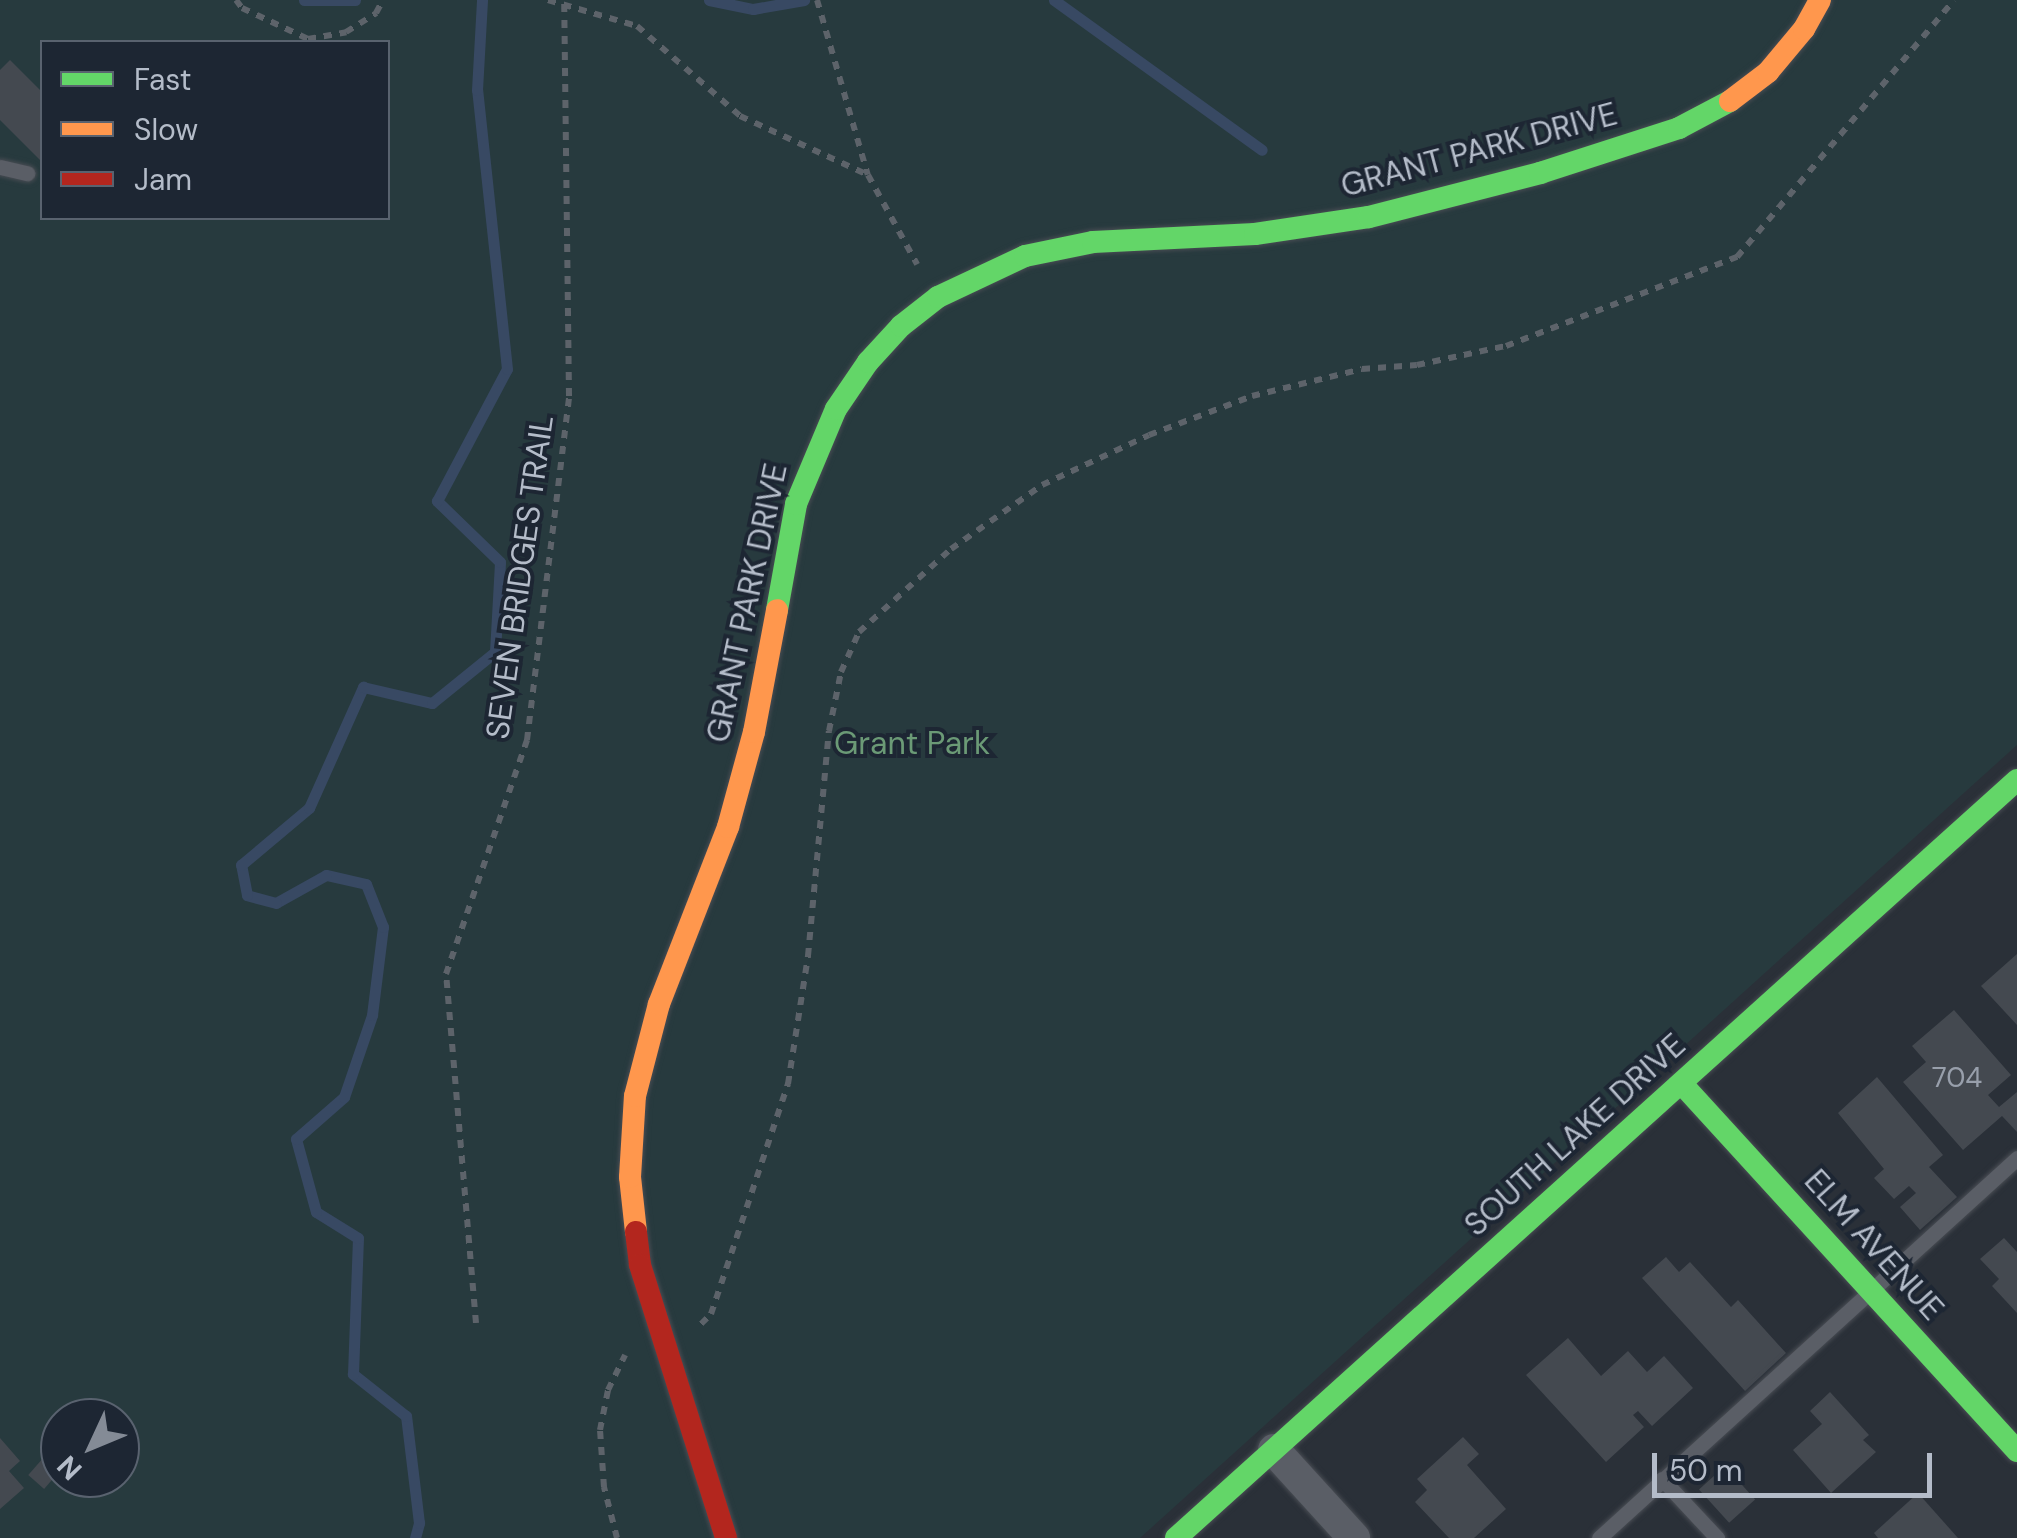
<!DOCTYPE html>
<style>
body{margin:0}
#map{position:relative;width:2017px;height:1538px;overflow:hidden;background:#2a3038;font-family:"DM Sans",sans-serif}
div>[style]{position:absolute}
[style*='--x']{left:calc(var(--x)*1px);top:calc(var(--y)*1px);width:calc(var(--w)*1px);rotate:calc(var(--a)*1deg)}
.green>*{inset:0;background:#273a3e}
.stream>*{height:11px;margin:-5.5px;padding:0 5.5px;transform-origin:5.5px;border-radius:5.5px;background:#384963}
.building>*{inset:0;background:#444950;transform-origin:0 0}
.path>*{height:6px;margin-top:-3px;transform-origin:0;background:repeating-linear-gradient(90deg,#5d636a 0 8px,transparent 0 16px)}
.roads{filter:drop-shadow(0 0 2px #484c53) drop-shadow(0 0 2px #484c53)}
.lane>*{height:15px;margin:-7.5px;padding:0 7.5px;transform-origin:7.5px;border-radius:7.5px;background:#5a5e66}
.street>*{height:32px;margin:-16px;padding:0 16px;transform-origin:16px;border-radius:16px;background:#5a5e66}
.fast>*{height:22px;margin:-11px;padding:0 11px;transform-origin:11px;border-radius:11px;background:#63d668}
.slow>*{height:22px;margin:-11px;padding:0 11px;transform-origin:11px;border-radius:11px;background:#ff974d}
.jam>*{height:22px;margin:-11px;padding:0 11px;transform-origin:11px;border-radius:11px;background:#b3261e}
span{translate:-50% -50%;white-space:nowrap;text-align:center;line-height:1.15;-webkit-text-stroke:8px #1d2633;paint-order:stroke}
.number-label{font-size:28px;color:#989fab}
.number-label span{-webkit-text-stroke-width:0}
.street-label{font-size:32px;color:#b4bcc9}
.park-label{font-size:32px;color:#6b9a76}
.legend{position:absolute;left:40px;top:40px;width:350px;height:180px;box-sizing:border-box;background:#1d2633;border:2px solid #59626f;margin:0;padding:12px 18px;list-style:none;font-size:30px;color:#b4bcc9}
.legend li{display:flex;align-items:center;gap:20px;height:50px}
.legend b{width:50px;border:2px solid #59626f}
.north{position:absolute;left:40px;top:1398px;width:100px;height:100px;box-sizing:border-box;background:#1d2633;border:2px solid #59626f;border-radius:50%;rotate:226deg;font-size:28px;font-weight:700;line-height:40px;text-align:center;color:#b4bcc9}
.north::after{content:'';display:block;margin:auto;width:35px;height:45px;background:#848b96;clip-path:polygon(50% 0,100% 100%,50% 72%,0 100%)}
.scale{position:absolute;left:1652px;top:1453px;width:280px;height:45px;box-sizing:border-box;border:5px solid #b4bcc9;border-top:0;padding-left:12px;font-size:30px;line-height:35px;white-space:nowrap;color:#b4bcc9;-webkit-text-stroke:8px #1d2633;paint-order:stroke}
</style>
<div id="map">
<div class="green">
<i style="clip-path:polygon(evenodd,0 0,2017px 0,2017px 745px,1140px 1538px,0 1538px,0 0,42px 42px,388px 42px,388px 218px,42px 218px,42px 42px,0 0,60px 1418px,120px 1418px,120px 1478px,60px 1478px,60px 1418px)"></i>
</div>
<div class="stream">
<i style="--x:304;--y:0;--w:51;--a:0"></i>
<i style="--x:709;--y:0;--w:45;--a:11.6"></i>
<i style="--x:753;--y:9;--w:52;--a:-10"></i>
<i style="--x:1054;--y:0;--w:256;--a:35.8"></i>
<i style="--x:415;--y:1538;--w:16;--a:-75"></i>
<i style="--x:419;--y:1523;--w:108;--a:-96.9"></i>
<i style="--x:406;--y:1416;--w:68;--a:-141.6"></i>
<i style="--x:353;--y:1374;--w:136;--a:-87.9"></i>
<i style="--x:358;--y:1238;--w:49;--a:-148.2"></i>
<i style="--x:316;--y:1212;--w:76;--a:-105.3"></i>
<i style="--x:296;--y:1139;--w:64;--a:-41.2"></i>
<i style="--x:344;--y:1097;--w:87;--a:-71.1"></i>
<i style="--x:372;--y:1015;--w:89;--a:-82.9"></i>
<i style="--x:383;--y:927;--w:46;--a:-111.6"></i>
<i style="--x:366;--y:884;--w:41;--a:-167.3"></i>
<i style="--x:326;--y:875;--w:57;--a:150.8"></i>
<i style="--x:276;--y:903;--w:30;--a:-165"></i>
<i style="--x:247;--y:895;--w:31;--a:-101"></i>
<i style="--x:241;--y:865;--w:89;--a:-40"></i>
<i style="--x:309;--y:808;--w:133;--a:-65.9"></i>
<i style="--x:363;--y:687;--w:71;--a:13.1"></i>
<i style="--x:432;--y:703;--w:81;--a:-39"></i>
<i style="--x:495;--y:652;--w:90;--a:-86.8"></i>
<i style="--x:500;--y:562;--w:88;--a:-135.9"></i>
<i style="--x:437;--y:501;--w:149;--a:-62.1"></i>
<i style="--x:507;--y:369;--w:281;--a:-96.1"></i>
<i style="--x:477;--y:90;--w:90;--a:-86.8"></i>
</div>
<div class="building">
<i style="clip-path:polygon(10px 60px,42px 92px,42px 162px,0 120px,0 70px)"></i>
<i style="clip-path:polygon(2017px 954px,2017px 1025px,1981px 986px)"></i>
<i style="clip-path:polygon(1954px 1010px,2011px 1075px,1988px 1095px,1999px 1107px,2017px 1092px,2017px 1132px,2002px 1116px,1963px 1150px,1903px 1082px,1926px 1062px,1912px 1046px)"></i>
<i style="clip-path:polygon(1877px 1077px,1943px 1155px,1929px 1167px,1957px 1197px,1920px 1230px,1900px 1207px,1916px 1193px,1909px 1186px,1894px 1199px,1874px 1178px,1884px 1169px,1838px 1113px)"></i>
<i style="clip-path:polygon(2004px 1238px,2017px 1252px,2017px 1313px,1992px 1286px,1999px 1279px,1980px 1259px)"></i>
<i style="clip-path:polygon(1666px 1257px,1679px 1272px,1690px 1262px,1731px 1307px,1738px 1300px,1786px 1353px,1745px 1391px,1642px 1278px)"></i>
<i style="clip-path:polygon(1568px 1338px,1601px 1376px,1628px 1351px,1647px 1372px,1664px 1356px,1693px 1388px,1652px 1426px,1638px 1411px,1633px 1415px,1644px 1427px,1606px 1462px,1526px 1375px)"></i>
<i style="clip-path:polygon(1830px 1392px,1869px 1435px,1863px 1440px,1876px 1452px,1831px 1493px,1793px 1450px,1822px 1424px,1810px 1411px)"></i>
<i style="clip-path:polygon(1463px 1437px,1479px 1454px,1467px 1465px,1506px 1509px,1474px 1538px,1449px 1538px,1415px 1502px,1427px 1490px,1417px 1479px)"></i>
<i style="clip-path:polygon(0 1438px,20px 1461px,9px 1471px,24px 1488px,0 1509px)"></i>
<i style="left:44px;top:1457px;width:21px;height:24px;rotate:41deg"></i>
<i style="left:1725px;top:1466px;width:45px;height:35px;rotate:48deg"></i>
<i style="clip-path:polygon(1918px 1493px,1958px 1538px,1878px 1538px,1874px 1533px)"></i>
</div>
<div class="path">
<i style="--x:236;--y:0;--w:10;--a:53"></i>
<i style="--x:242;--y:8;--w:73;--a:25.2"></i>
<i style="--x:308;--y:39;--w:39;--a:-10"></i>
<i style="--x:346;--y:32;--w:36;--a:-32"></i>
<i style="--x:376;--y:13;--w:15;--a:-62"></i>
<i style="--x:548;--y:0;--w:93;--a:16.3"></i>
<i style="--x:637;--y:26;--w:137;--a:41.1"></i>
<i style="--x:740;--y:116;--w:141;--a:24.7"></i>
<i style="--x:817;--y:0;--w:182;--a:73.8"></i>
<i style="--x:868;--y:175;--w:102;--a:61.2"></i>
<i style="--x:476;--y:1323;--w:350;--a:-94.9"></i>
<i style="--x:446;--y:974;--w:248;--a:-70.9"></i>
<i style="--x:527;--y:740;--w:347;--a:-83"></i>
<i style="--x:569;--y:396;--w:392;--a:-90.7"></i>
<i style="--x:701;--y:1324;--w:14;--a:-45"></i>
<i style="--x:711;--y:1314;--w:243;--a:-71.5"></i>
<i style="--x:788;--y:1084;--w:130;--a:-81.1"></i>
<i style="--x:808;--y:956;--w:226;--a:-84.7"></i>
<i style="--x:829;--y:731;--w:60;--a:-78.5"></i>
<i style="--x:841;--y:672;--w:44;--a:-65.8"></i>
<i style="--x:859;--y:632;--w:124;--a:-42.1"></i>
<i style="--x:951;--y:549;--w:111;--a:-35.1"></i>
<i style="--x:1042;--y:485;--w:118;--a:-25"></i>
<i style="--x:1149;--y:435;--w:110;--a:-20.7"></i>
<i style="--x:1252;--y:396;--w:113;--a:-13.8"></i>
<i style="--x:1362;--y:369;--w:55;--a:-4.2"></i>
<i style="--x:1417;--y:365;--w:91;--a:-12.1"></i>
<i style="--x:1506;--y:346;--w:248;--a:-21.1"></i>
<i style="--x:1737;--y:257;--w:336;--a:-49.8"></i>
<i style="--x:617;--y:1538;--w:53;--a:-104.3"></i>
<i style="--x:604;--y:1487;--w:57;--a:-94"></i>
<i style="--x:600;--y:1430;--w:41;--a:-78.7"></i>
<i style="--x:608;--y:1390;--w:39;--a:-64"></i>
</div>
<div class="roads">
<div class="lane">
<i style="--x:0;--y:167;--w:28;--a:13"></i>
<i style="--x:1662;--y:1479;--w:81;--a:47"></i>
<i style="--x:1599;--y:1538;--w:565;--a:-42.27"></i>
</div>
<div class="street">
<i style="--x:1274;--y:1450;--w:119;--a:47.7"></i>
</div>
<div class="fast">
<i style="--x:777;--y:610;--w:108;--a:-79.8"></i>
<i style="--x:796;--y:504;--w:103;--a:-67.2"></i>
<i style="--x:836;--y:409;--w:57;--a:-55.8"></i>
<i style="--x:868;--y:362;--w:49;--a:-47.5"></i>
<i style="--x:901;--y:326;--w:47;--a:-38.1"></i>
<i style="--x:938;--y:297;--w:96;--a:-25.2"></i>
<i style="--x:1025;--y:256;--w:69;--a:-11.6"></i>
<i style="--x:1093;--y:242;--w:162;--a:-2.8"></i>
<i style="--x:1255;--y:234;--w:115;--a:-8.5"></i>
<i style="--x:1369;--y:217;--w:177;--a:-14.4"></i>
<i style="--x:1540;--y:173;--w:146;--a:-17.9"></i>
<i style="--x:1679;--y:128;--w:58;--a:-27.9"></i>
<i style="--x:1682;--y:1084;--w:497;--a:47.6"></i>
<i style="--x:1176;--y:1538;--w:1132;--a:-42.03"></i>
</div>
<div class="slow">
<i style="--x:1730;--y:101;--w:48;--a:-37.3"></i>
<i style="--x:1768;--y:72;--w:56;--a:-50.1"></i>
<i style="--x:1804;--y:29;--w:33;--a:-61"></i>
<i style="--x:636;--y:1232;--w:55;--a:-96.2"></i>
<i style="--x:630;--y:1177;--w:81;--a:-86.5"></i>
<i style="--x:635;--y:1096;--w:95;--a:-75.4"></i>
<i style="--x:659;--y:1004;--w:190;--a:-68.7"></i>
<i style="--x:728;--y:827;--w:98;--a:-74.7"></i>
<i style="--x:754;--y:732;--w:124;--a:-79.3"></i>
</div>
<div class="jam">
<i style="--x:636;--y:1232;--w:33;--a:83"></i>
<i style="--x:640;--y:1265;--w:286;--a:72.5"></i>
</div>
</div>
<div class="number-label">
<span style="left:1957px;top:1078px">704</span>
</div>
<div class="street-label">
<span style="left:1479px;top:150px;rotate:-15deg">GRANT PARK DRIVE</span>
<span style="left:520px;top:577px;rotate:-82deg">SEVEN BRIDGES TRAIL</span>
<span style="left:747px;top:603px;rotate:-78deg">GRANT PARK DRIVE</span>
<span style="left:1575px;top:1135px;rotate:-42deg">SOUTH LAKE DRIVE</span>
<span style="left:1874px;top:1245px;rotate:48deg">ELM AVENUE</span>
</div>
<div class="park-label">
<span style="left:912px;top:743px">Grant Park</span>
</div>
<ul class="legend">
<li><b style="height:12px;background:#63d668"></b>Fast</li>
<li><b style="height:12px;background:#ff974d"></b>Slow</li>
<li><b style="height:12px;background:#b3261e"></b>Jam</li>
</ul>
<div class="north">N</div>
<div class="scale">50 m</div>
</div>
